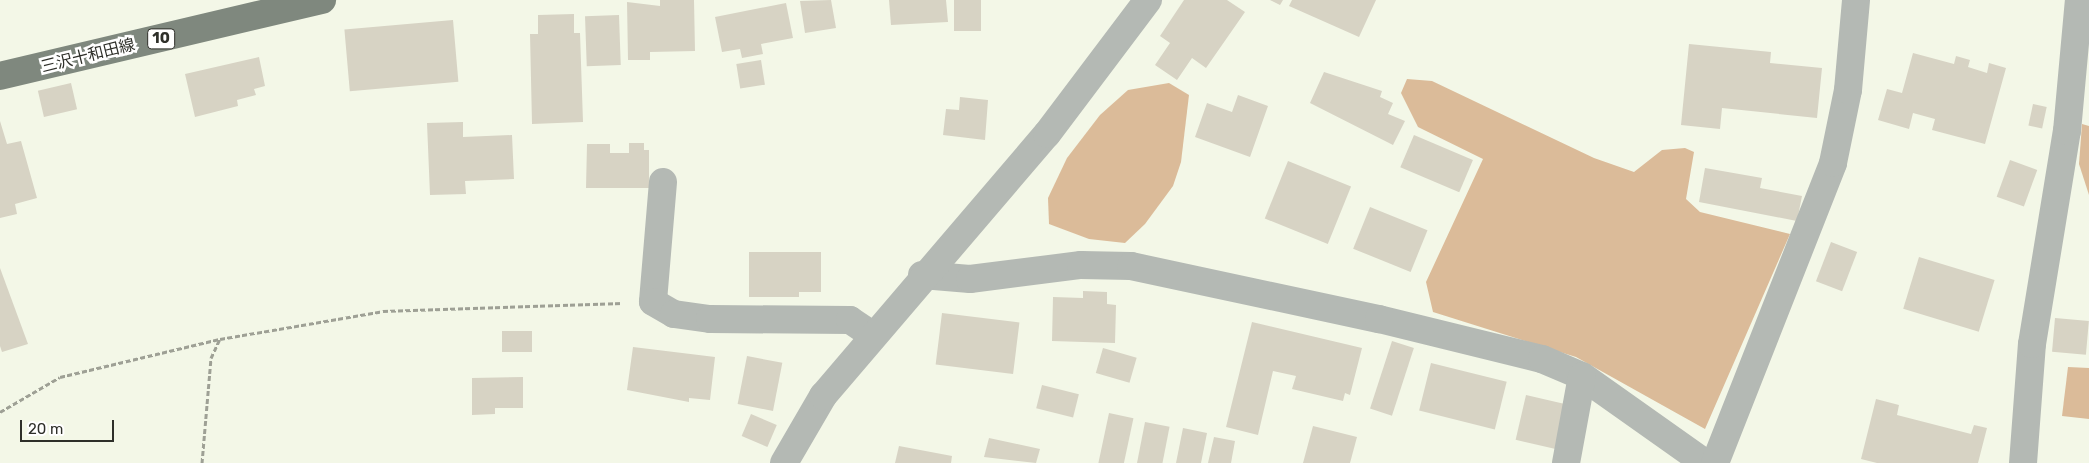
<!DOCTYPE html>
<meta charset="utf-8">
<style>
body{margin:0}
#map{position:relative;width:2089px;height:463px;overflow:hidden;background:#f3f7e7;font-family:Rubik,"Noto Sans JP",sans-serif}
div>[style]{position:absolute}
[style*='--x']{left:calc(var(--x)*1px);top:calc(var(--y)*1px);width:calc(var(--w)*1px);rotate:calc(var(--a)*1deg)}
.forest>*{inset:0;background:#dbbb99}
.building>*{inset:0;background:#d7d3c4;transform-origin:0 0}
.path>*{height:3px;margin-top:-1.5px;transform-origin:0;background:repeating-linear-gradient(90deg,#9ea095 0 5px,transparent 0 7.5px)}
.minor>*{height:28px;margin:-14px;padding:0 14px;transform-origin:14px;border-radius:14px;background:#b4b9b4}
.major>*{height:28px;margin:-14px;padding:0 14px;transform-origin:14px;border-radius:14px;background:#7f887e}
span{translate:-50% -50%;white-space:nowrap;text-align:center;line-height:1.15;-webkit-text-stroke:5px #fff;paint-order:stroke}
.shield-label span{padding:1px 4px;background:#fff;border:1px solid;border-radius:4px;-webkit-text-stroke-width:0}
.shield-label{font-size:15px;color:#2e2f29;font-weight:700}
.street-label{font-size:16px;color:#2e2f29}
.scale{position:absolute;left:20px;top:420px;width:94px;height:22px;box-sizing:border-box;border:2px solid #2e2f29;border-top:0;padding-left:6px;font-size:15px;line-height:18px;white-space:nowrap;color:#2e2f29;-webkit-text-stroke:4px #fff;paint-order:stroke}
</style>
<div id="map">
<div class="forest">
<i style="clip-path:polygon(1407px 79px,1432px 81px,1594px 158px,1634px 172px,1662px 150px,1685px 148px,1694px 152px,1686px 199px,1700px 212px,1790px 234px,1705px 429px,1576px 357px,1433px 312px,1426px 282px,1483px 159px,1418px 127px,1401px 93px)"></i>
<i style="clip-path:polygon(1169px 83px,1189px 95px,1181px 162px,1173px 186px,1145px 224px,1125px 243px,1089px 239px,1049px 224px,1048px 198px,1067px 158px,1100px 115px,1128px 90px)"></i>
<i style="clip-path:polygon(2082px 124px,2089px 126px,2089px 195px,2079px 164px)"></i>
<i style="clip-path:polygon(2068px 367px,2089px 368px,2089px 419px,2062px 416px)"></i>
</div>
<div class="building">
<i style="clip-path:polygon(660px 0,694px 0,695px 51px,650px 52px,650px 60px,628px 60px,627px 2px,660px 6px)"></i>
<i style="clip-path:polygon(831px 0,836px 28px,805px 33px,800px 1px)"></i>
<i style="clip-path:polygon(889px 0,946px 0,948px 22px,891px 25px)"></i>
<i style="left:954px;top:0;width:27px;height:31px"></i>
<i style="clip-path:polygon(1184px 0,1227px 0,1245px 12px,1206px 68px,1192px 58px,1177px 80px,1155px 65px,1170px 43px,1160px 36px)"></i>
<i style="clip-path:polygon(1270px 0,1283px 0,1280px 5px)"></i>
<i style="clip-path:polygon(1292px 0,1376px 0,1359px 37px,1289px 6px)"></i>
<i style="clip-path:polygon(786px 3px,793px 38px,761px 44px,763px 54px,742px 58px,740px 49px,722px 52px,715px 17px)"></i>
<i style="clip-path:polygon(574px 14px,574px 33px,580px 33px,583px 122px,532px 124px,530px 34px,538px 34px,538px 15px)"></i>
<i style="left:619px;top:15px;width:50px;height:34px;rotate:88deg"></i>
<i style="left:453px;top:20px;width:62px;height:109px;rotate:85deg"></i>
<i style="clip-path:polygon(1689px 44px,1771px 52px,1770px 63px,1822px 68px,1817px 118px,1722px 108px,1720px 129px,1681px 125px)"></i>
<i style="clip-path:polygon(1913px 53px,1954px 64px,1956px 56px,1970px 60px,1968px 67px,1987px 73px,1989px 63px,2006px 68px,1985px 144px,1932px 130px,1935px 119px,1913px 113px,1909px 129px,1878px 120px,1887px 89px,1902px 93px)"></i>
<i style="clip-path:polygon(259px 57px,265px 86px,254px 89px,256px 95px,237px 100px,238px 106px,195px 117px,185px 74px)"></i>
<i style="left:761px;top:60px;width:25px;height:25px;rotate:81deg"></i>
<i style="clip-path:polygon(1324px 72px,1382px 91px,1380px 97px,1393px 103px,1388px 114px,1405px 121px,1393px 145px,1310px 103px)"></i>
<i style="left:71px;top:83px;width:27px;height:34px;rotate:77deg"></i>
<i style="clip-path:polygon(1238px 95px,1268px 106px,1250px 157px,1195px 137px,1207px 103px,1232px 112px)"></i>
<i style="clip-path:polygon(960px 97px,988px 100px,985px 140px,943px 135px,946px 109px,959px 110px)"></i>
<i style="left:2033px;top:104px;width:14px;height:22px;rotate:12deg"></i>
<i style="clip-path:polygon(0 121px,7px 144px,21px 141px,37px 198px,15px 204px,17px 214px,0 218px)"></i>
<i style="clip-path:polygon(463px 122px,463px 137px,512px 135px,514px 179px,465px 181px,466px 194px,430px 195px,427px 123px)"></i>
<i style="left:1414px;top:135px;width:64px;height:35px;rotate:23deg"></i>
<i style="clip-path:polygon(629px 143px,644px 143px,644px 150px,649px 150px,649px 188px,586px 188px,587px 144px,610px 144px,610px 153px,629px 153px)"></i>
<i style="left:2010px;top:160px;width:29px;height:39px;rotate:20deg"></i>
<i style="left:1288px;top:161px;width:68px;height:62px;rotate:22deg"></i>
<i style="clip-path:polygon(1705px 168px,1762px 178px,1760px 188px,1802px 196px,1797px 221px,1699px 202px)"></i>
<i style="left:1370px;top:207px;width:62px;height:45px;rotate:22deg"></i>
<i style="left:1831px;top:242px;width:28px;height:42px;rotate:21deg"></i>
<i style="clip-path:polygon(749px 252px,821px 252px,821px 292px,799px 292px,799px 297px,749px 297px)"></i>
<i style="left:1919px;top:257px;width:79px;height:54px;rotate:17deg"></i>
<i style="clip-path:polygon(0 268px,28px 344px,2px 352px,0 346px)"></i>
<i style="clip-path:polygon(1083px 291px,1107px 292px,1107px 304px,1116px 305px,1115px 343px,1052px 341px,1053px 297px,1083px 298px)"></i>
<i style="left:942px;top:313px;width:78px;height:52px;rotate:7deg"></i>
<i style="left:2055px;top:318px;width:34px;height:34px;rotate:5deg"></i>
<i style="clip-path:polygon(1252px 322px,1362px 348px,1350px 395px,1345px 393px,1343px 401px,1292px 389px,1296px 376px,1273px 371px,1258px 435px,1226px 427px)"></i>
<i style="left:532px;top:331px;width:21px;height:30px;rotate:90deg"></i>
<i style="left:1392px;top:341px;width:23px;height:71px;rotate:18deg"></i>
<i style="clip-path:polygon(633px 347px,715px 357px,710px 400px,689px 398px,689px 402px,627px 390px)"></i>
<i style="left:1103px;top:348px;width:35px;height:26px;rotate:16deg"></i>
<i style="left:747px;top:356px;width:36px;height:49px;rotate:11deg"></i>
<i style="left:1431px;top:363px;width:78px;height:49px;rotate:14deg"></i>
<i style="clip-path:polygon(523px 377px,523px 408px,495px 408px,495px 414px,472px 415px,472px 378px)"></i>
<i style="left:1042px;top:385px;width:38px;height:24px;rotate:14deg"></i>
<i style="left:1526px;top:395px;width:41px;height:46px;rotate:13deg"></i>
<i style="clip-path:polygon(1876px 399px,1899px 405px,1897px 415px,1971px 434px,1974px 425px,1987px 428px,1978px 463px,1877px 463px,1861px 459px)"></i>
<i style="left:1109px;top:413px;width:25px;height:51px;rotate:12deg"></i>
<i style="left:751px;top:414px;width:28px;height:24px;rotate:23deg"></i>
<i style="left:1145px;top:422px;width:25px;height:42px;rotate:11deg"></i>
<i style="clip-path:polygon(1313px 426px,1357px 437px,1350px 463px,1303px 463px)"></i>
<i style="clip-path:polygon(1183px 428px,1207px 433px,1201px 463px,1176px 463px)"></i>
<i style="clip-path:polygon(1214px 437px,1235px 441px,1231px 463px,1208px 463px)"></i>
<i style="clip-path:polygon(989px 438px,1040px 449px,1036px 463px,984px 457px)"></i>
<i style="clip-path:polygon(899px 446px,952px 456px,951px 463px,895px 463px)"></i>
</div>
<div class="path">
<i style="--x:0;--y:412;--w:69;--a:-30.3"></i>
<i style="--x:60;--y:377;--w:164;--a:-13.4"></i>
<i style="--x:220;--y:339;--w:165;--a:-9.7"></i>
<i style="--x:383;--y:311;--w:240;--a:-1.9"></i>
<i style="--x:202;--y:463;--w:105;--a:-85.1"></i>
<i style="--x:211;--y:358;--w:21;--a:-65"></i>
</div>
<div class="minor">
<i style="--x:663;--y:182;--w:120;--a:94.8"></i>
<i style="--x:653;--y:302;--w:24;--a:30"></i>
<i style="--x:674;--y:314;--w:36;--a:8"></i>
<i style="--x:710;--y:319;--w:140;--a:0.4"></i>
<i style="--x:850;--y:320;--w:27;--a:34"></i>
<i style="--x:922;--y:275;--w:48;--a:4.8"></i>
<i style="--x:970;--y:279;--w:112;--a:-7.2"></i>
<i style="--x:1081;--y:265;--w:50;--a:1.1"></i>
<i style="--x:1131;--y:266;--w:254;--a:12.1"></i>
<i style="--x:1379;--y:319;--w:168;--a:13.8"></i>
<i style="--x:1542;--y:359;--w:43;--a:23"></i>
<i style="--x:1582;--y:376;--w:151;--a:35.3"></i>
<i style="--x:784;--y:463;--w:78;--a:-59.8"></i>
<i style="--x:823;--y:396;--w:345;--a:-49.5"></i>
<i style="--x:1047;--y:134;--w:168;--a:-53"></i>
<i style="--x:1566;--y:463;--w:88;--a:-79.6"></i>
<i style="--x:1715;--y:463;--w:322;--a:-68.5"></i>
<i style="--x:1833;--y:163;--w:75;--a:-78.4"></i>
<i style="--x:1848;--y:90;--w:90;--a:-84.9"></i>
<i style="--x:2023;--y:463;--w:119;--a:-85.7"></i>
<i style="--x:2032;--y:344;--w:216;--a:-80.7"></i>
<i style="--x:2067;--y:131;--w:132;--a:-84.8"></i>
</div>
<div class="major">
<i style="--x:0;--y:76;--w:331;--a:-13.3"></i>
</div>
<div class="shield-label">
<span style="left:161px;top:39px">10</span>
</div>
<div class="street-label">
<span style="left:88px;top:56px;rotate:-14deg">三沢十和田線</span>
</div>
<div class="scale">20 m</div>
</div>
